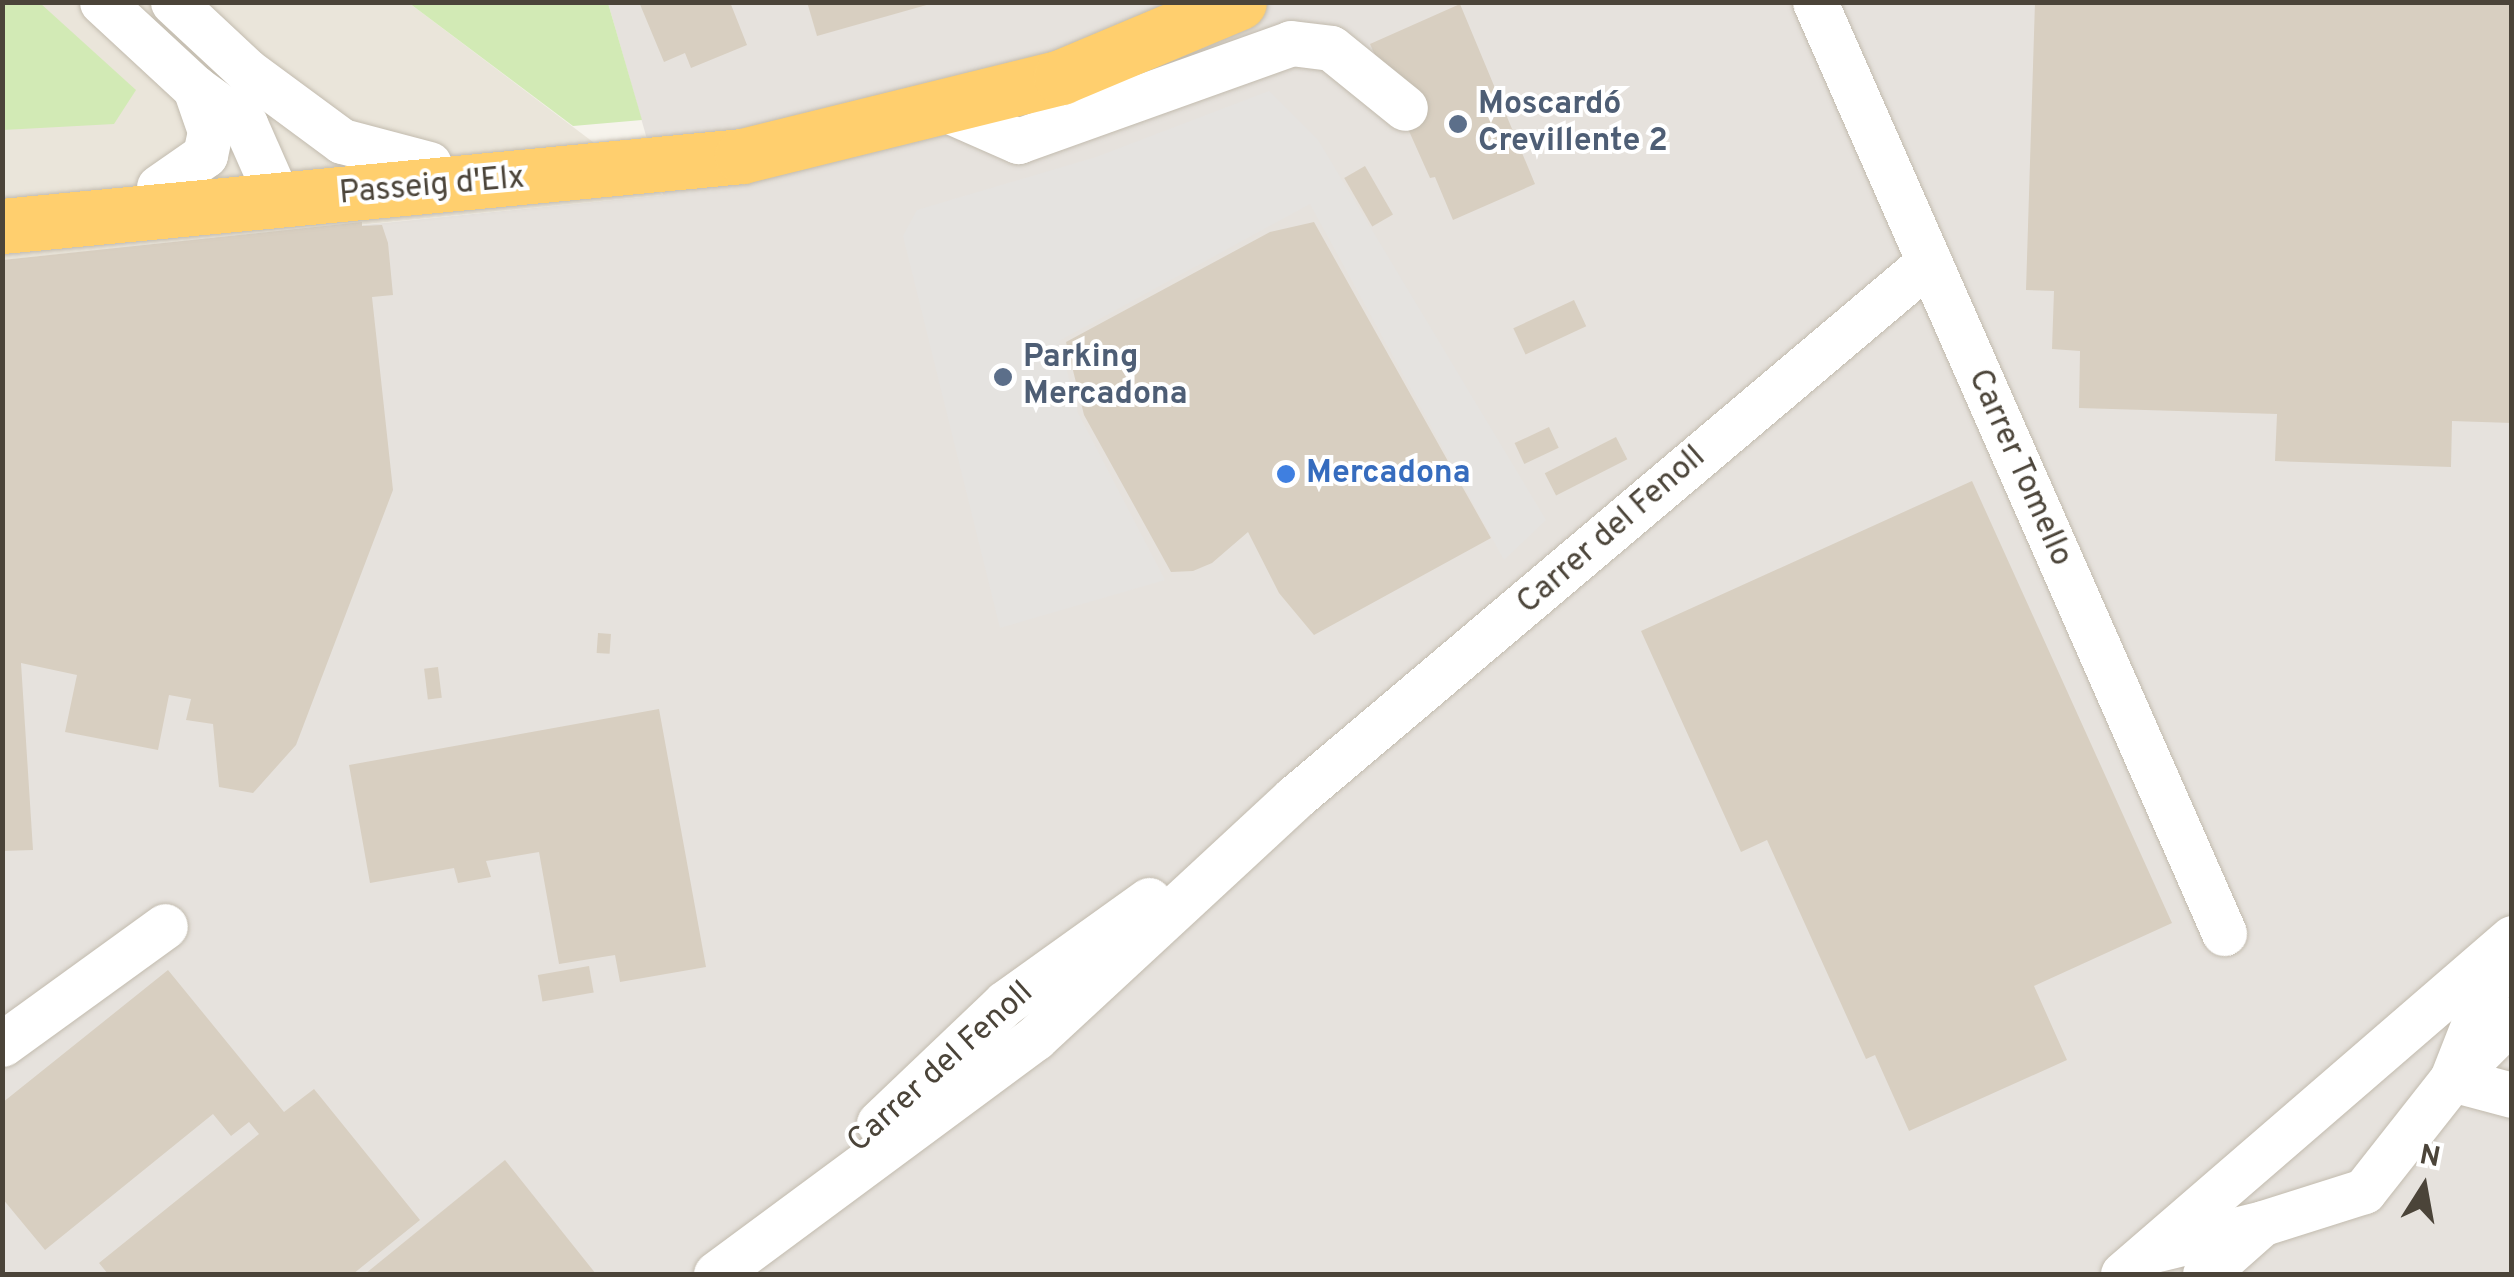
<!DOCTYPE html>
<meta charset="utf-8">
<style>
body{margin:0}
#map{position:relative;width:2514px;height:1277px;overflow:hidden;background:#f6f3ec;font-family:Overpass,sans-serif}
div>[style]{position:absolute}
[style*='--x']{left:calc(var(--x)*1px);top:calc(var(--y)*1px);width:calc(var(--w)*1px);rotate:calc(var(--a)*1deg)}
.residential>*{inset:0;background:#eae5da}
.industrial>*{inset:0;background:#e6e2dd}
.green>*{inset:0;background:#d2eab5}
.parking>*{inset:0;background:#e5e3e0}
.building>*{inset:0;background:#d8cfc1;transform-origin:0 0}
.roads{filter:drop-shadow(0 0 2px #c2bbae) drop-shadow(0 0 2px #c2bbae)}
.minor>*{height:45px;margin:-22.5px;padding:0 22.5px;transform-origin:22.5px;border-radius:22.5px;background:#fff}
.highway>*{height:55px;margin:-27.5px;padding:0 27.5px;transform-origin:27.5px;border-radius:27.5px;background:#ffcf6e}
.dots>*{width:28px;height:28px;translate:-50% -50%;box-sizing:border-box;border:5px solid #fff;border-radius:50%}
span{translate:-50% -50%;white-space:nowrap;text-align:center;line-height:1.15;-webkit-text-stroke:8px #fff;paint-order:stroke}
.service-label{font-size:32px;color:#4e5e75;font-weight:700}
.left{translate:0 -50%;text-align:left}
.street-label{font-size:32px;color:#4b4439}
.shop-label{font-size:32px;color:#366cbe;font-weight:700}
.frame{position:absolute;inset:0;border:5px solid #4b4439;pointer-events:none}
.north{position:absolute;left:2374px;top:1137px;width:100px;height:100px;-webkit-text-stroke:8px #fff;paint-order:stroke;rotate:11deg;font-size:28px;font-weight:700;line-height:40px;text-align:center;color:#4b4439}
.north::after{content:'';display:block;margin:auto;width:35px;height:45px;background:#4b4439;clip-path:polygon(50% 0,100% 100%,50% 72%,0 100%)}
</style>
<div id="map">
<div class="residential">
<i style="clip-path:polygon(3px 3px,409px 3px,663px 195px,3px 260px)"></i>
</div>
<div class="industrial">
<i style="clip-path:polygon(608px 3px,2511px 3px,2511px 1274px,3px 1274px,3px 261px,663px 195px)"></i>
</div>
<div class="green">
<i style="clip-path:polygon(3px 2px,40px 3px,136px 90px,114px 124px,3px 130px)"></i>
<i style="clip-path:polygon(409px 3px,608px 3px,642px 120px,573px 126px)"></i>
</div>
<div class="parking">
<i style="clip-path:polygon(1269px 91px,1318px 140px,1546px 520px,1504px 560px,1310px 204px,1059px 341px,1078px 413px,1165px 580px,1000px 628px,903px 236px,917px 210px,1096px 157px)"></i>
</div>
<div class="building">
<i style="clip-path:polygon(639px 2px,730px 2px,747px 45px,691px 68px,685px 53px,664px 62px)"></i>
<i style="clip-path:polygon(807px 2px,930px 2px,930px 4px,817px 36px)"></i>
<i style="clip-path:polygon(2035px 2px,2512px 2px,2512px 423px,2452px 421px,2451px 467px,2275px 461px,2277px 414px,2079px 408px,2080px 351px,2052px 349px,2054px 291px,2026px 290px)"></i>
<i style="clip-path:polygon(1460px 4px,1535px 184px,1453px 220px,1435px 177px,1430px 178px,1370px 44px)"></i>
<i style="left:1365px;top:166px;width:56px;height:24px;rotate:60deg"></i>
<i style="clip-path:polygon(362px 222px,362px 226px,382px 225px,388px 243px,393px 295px,372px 297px,393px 490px,296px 745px,253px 793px,219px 787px,213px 724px,186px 720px,191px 699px,169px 695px,158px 750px,65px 732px,77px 675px,21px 663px,33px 850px,2px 851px,2px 260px)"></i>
<i style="clip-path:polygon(1314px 222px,1491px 538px,1314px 635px,1279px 593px,1248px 532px,1212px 563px,1193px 571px,1171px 572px,1084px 415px,1066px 342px,1270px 232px)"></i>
<i style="left:1574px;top:300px;width:29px;height:67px;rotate:65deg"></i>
<i style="left:1549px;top:427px;width:23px;height:38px;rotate:65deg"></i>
<i style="left:1616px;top:437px;width:25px;height:80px;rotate:63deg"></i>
<i style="clip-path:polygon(1972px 481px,2172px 923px,2034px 986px,2067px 1060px,1909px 1131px,1875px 1055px,1866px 1059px,1767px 840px,1741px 852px,1641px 631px)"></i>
<i style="left:598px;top:633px;width:13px;height:20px;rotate:4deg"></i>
<i style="left:438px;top:667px;width:31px;height:14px;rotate:83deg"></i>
<i style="clip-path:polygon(659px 709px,706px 967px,620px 982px,615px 955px,559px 964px,539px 852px,486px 861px,491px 877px,458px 883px,454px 868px,370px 883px,349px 765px)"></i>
<i style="left:589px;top:966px;width:27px;height:52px;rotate:80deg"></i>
<i style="clip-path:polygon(168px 970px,284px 1112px,314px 1089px,420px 1220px,353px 1274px,108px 1274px,99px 1263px,259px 1134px,249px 1122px,231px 1136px,213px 1114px,45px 1250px,2px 1198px,2px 1103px)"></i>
<i style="clip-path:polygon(505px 1160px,596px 1274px,365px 1274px)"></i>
</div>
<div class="roads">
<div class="minor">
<i style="--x:102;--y:2;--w:127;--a:42.8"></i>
<i style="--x:195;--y:88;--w:62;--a:35.8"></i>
<i style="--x:245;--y:124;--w:84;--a:66.2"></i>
<i style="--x:173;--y:2;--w:101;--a:43"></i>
<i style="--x:247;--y:71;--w:118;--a:36.4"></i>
<i style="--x:342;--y:141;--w:90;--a:14.8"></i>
<i style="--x:1815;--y:2;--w:1017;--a:66.28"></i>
<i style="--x:945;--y:109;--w:80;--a:23.7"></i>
<i style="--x:1018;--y:141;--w:290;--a:-19.7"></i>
<i style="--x:1291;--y:43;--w:40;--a:7.1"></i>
<i style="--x:1331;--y:48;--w:95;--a:39"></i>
<i style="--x:159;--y:187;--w:56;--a:-34.8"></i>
<i style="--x:205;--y:155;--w:25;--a:-78"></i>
<i style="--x:210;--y:131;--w:46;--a:-109.2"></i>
<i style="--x:2512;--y:1019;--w:85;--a:135"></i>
<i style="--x:2452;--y:1079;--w:62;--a:14.9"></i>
<i style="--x:2;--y:1044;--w:201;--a:-35.9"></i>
<i style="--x:879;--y:1123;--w:174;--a:-43.6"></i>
<i style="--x:1005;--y:1003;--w:177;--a:-35.6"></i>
<i style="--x:2158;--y:1249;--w:108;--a:-13.9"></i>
<i style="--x:2263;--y:1223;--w:106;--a:-17.6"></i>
<i style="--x:2364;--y:1191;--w:142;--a:-51.8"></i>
<i style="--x:2452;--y:1079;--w:140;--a:-68.6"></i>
<i style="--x:716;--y:1274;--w:397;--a:-36.5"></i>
<i style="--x:1035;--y:1038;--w:353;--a:-42.8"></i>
<i style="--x:1294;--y:798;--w:831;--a:-40.17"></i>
<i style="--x:2123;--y:1274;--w:514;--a:-40.82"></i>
<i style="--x:2205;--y:1274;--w:72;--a:-41.6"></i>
</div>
<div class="highway">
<i style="--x:2;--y:226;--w:743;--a:-5.4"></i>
<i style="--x:742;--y:156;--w:329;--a:-13.9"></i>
<i style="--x:1061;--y:77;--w:193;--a:-22.8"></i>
</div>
</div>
<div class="dots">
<i style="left:1458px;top:124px;background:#5c6f8a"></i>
<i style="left:1003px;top:377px;background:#5c6f8a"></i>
<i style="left:1286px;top:474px;background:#3f7fe0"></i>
</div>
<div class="service-label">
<span class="left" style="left:1478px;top:124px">Moscardó<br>Crevillente 2</span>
<span class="left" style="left:1023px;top:377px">Parking<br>Mercadona</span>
</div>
<div class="street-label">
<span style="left:432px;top:187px;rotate:-5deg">Passeig d'Elx</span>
<span style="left:2019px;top:468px;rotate:66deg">Carrer Tomello</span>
<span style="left:1612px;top:531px;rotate:-41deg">Carrer del Fenoll</span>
<span style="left:941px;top:1068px;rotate:-42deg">Carrer del Fenoll</span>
</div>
<div class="shop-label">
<span class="left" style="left:1306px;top:474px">Mercadona</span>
</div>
<div class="frame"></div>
<div class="north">N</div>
</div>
